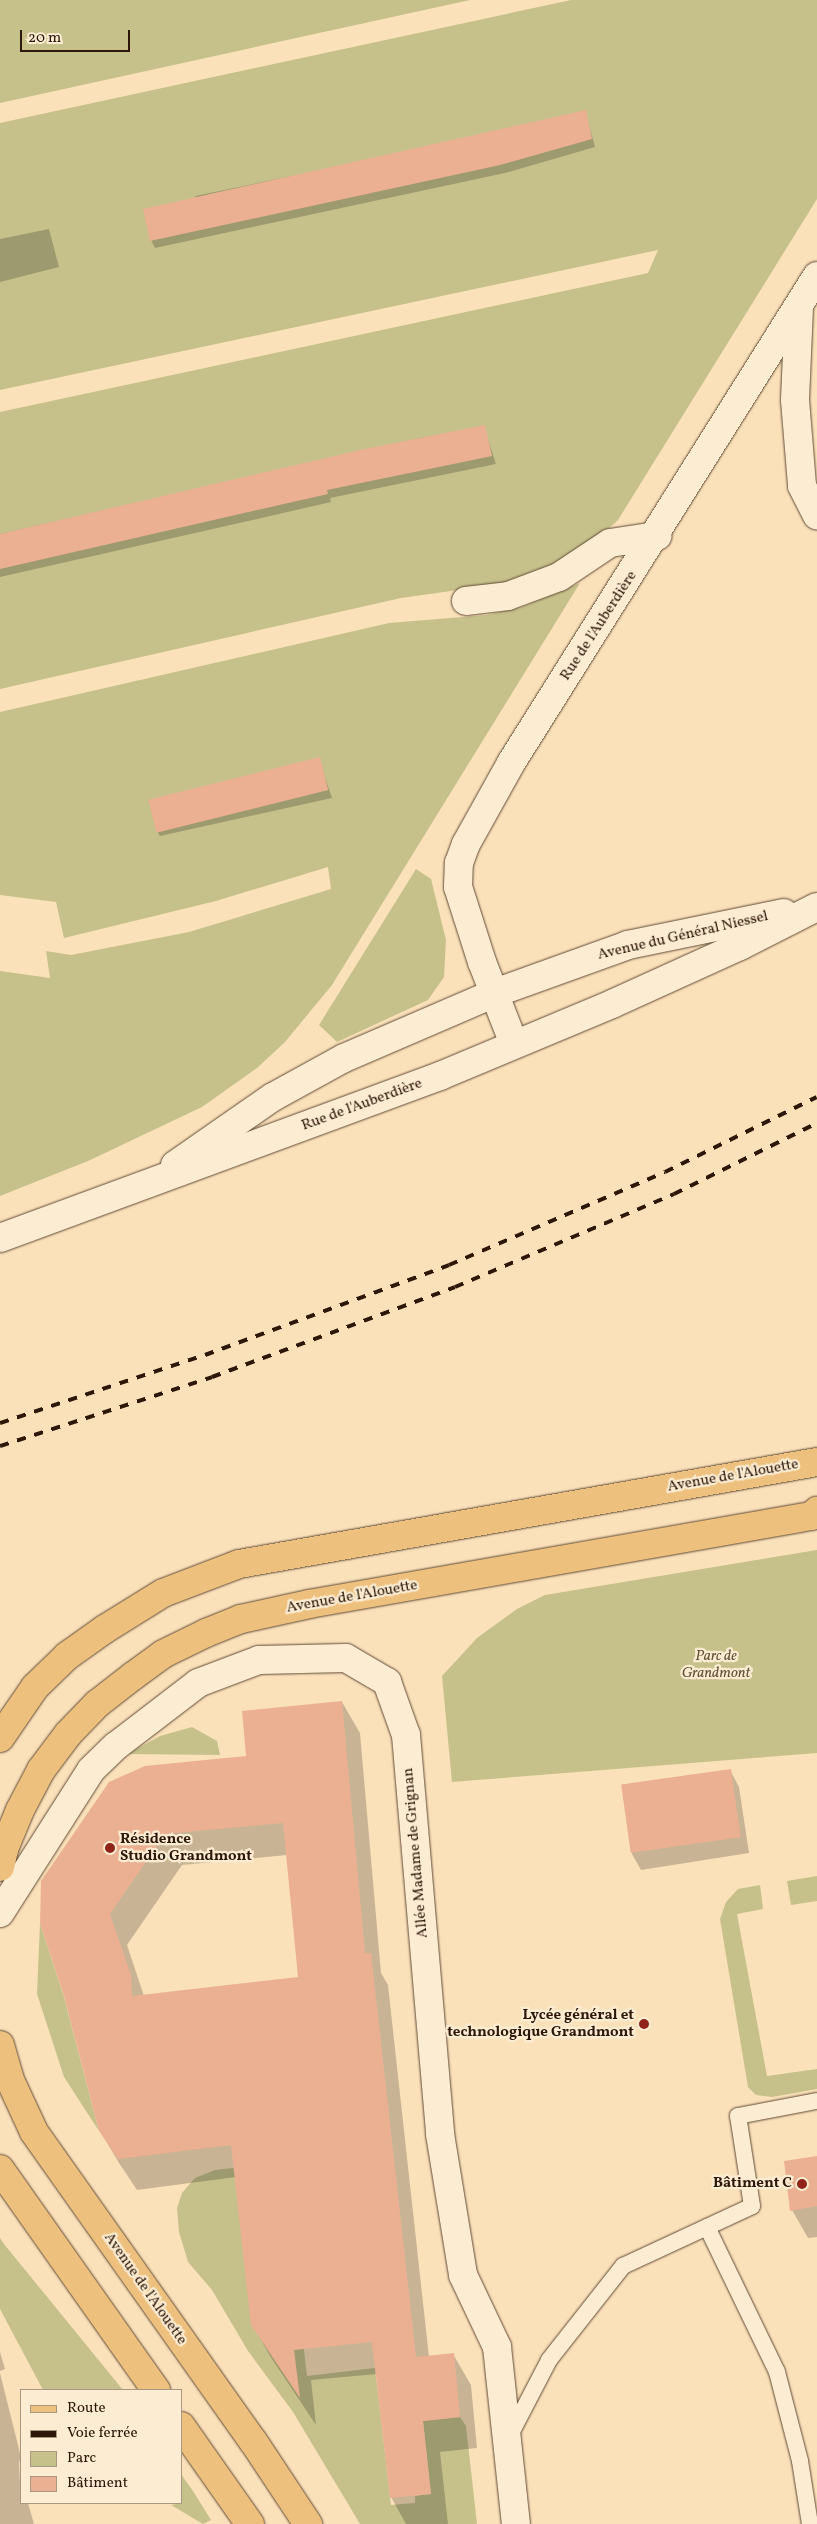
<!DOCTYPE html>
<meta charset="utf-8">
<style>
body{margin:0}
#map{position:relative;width:817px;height:2524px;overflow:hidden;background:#fbe1ba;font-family:Vollkorn,serif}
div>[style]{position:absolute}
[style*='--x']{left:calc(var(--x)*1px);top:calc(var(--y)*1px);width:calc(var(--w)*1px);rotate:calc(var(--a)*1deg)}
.green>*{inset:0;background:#c6c18b}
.shadow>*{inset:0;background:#0003}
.building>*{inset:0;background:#ebb092;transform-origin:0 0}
.roads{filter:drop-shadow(0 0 1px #604a35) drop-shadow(0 0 1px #604a35)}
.service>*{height:16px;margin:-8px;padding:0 8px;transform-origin:8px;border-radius:8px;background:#fcecd2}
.minor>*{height:28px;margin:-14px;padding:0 14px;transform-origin:14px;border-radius:14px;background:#fcecd2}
.tertiary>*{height:28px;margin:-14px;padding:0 14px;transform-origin:14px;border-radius:14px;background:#fcecd2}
.primary>*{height:28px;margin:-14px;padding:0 14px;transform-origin:14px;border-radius:14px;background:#eec07d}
.rail>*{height:4px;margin-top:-2px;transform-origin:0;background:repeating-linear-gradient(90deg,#2c1709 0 9px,transparent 0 18px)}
.dots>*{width:14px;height:14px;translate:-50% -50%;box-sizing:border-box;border:2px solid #fcecd2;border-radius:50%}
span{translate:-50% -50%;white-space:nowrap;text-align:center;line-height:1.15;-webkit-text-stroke:4.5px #fcecd2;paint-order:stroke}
.street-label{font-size:15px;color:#2c1709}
.park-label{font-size:15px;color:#625236;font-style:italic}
.poi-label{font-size:15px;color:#2c1709;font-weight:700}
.left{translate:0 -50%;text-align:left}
.right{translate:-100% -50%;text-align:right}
.legend{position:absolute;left:20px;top:2389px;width:162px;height:115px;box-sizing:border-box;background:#fcecd2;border:1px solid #a99782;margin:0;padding:6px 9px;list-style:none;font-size:15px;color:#2c1709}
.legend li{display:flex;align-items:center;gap:10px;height:25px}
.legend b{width:25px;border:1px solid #a99782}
.scale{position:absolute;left:20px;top:30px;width:110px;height:22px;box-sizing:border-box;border:2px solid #2c1709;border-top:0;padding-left:6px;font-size:15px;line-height:18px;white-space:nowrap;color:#2c1709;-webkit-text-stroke:4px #fcecd2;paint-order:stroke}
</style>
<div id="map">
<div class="green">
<i style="clip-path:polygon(0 0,470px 0,0 103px)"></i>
<i style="clip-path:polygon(571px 0,817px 0,817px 199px,618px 520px,602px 535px,551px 569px,522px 581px,401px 598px,0 689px,0 412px,648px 273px,658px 250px,0 390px,0 123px)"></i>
<i style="clip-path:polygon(580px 583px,332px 985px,285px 1042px,257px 1068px,202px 1107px,88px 1161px,0 1196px,0 971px,50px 978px,46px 951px,71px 955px,189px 932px,331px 889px,328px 867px,216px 901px,64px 938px,56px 902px,0 895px,0 712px,389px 623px,487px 615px,522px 607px)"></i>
<i style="clip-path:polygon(416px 869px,431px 879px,446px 940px,444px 977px,428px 1000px,337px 1042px,319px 1025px)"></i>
<i style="clip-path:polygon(817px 1550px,817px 1753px,452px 1782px,442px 1676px,477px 1638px,517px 1609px,545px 1595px)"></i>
<i style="clip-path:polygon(192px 1727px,217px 1741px,220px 1755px,128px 1754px,160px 1736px)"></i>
<i style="clip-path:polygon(817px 1876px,817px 1901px,791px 1905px,787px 1881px)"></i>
<i style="clip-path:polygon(760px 1885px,763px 1909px,737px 1914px,767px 2076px,817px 2069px,817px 2089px,772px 2097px,756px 2095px,748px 2087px,720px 1919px,726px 1902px,738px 1889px)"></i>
<i style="clip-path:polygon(40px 1923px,64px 1997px,99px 2131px,64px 2077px,37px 1994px)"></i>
<i style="clip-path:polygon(267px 2164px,284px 2180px,307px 2376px,375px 2368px,391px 2505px,415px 2503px,415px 2496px,431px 2494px,423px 2421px,460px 2417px,466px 2426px,477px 2524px,360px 2524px,293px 2412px,248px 2351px,212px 2290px,188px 2262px,179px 2232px,177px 2208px,182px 2193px,195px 2178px,215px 2170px)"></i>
<i style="clip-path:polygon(0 2238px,4px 2244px,123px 2390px,43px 2390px,0 2309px)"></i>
<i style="clip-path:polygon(181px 2474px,193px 2491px,211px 2520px,203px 2524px,171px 2505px,181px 2503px)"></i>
</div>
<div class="shadow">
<i style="clip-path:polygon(585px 111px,595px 147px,505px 173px,155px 248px,151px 240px,196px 200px,195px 196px,482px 137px)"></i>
<i style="clip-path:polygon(49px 229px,59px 267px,0 282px,0 239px)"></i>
<i style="clip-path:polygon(484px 427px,496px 464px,330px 498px,331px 502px,279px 514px,0 577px,0 534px,420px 438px)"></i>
<i style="clip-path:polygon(319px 759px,332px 798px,160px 836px,155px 828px)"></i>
<i style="clip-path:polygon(evenodd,342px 1702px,360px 1733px,381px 1973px,388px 1985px,429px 2357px,453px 2354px,471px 2385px,477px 2448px,440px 2452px,448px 2524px,406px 2524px,391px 2497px,377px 2374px,311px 2380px,316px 2425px,270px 2356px,252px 2324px,236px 2177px,137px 2190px,119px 2163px,100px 2131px,65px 1996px,42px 1923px,247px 1757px,342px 1702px,287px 1855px,299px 1978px,144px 1996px,127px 1945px,182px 1865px,287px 1855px)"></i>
<i style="clip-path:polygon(730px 1770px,739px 1787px,749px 1853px,641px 1870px,632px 1854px,622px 1787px)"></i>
<i style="clip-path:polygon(817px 2157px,817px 2237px,808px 2238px,792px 2210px)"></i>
<i style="clip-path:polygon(0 2352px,5px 2369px,0 2371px)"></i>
<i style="clip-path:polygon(0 2373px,21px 2457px,19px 2463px,21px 2503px,28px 2503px,34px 2524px,0 2524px)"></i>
</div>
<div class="building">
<i style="clip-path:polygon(586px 110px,592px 139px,500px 165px,150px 241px,143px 209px)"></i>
<i style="clip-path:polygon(485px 425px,492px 456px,327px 490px,328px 494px,275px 506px,0 569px,0 534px,360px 450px)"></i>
<i style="left:320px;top:757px;width:34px;height:177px;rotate:76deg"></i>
<i style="clip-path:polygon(evenodd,342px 1701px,365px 1953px,371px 1953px,416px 2357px,454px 2353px,460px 2417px,423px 2421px,431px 2494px,390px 2498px,372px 2342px,294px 2350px,300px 2398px,251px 2325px,231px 2145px,118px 2159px,99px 2131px,64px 1996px,40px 1923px,41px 1881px,109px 1782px,145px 1766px,246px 1756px,242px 1711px,342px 1701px,283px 1823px,298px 1977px,132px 1996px,131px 1975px,110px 1914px,165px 1834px,283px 1823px)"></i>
<i style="left:731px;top:1769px;width:69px;height:111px;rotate:82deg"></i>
<i style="clip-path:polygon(817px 2156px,817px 2206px,790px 2211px,784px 2161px)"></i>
</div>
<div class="roads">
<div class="service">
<i style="--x:707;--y:2227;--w:161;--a:64.2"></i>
<i style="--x:777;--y:2372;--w:92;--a:75.5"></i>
<i style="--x:800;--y:2461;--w:64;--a:81"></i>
<i style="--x:509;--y:2437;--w:87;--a:-62.5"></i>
<i style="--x:549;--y:2360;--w:120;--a:-51.8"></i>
<i style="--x:623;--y:2266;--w:142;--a:-24.9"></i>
<i style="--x:752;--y:2206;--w:91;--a:-98.8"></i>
<i style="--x:738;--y:2116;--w:80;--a:-10.8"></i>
</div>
<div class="minor">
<i style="--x:799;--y:308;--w:92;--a:92.5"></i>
<i style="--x:795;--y:400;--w:86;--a:85.3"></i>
<i style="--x:802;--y:486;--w:33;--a:63"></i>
<i style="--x:466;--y:601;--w:42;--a:-6.8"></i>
<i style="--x:508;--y:596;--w:54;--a:-20.4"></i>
<i style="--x:559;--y:577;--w:61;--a:-33.7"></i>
<i style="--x:610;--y:543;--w:48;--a:-8.5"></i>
<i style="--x:514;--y:1044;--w:88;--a:-111.3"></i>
<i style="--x:482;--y:962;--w:79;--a:-107.7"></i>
<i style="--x:458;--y:887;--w:24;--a:-88"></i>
<i style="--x:459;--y:863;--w:20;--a:-70"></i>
<i style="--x:466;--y:844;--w:93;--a:-60.9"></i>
<i style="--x:511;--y:763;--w:575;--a:-57.86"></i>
<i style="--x:0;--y:1913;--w:169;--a:-57.5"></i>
<i style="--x:91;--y:1770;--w:35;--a:-44"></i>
<i style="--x:116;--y:1746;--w:103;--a:-37.5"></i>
<i style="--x:198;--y:1683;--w:65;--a:-20.7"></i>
<i style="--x:259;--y:1660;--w:87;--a:-1.3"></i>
<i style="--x:346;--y:1658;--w:48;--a:30.3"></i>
<i style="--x:387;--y:1682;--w:56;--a:70.3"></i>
<i style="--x:406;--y:1735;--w:400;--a:85.1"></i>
<i style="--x:440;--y:2134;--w:143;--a:80.7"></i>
<i style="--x:463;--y:2275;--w:80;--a:64.7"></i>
<i style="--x:497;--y:2347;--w:178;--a:83.9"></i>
</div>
<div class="tertiary">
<i style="--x:175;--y:1165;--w:119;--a:-34.8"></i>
<i style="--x:273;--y:1097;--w:81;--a:-28.8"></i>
<i style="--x:344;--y:1058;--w:164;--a:-23.3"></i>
<i style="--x:495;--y:993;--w:141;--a:-19.8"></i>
<i style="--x:628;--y:945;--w:159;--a:-11.6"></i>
<i style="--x:0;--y:1238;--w:469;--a:-20.2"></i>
<i style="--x:440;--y:1076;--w:186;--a:-22.7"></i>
<i style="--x:612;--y:1004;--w:141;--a:-24.4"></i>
<i style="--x:740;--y:946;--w:86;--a:-26.9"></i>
</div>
<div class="primary">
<i style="--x:0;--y:1738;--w:62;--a:-55.5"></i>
<i style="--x:35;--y:1687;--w:45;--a:-44.1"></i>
<i style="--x:67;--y:1656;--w:47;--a:-35.4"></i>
<i style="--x:105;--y:1629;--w:68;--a:-31.8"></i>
<i style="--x:163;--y:1593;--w:81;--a:-20.9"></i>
<i style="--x:239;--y:1564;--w:587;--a:-10.01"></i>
<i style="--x:0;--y:1867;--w:18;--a:-77"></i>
<i style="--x:4;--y:1849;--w:42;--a:-67.7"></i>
<i style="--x:20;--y:1810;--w:45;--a:-62.3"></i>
<i style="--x:41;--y:1770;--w:45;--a:-53.1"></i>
<i style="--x:68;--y:1734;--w:42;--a:-46"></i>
<i style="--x:97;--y:1704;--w:46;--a:-37.9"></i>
<i style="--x:133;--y:1676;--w:37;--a:-36"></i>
<i style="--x:163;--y:1654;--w:48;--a:-26"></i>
<i style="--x:206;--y:1633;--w:38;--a:-22"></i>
<i style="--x:241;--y:1619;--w:70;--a:-12.4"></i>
<i style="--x:309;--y:1604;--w:510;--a:-9.94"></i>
<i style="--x:811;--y:1516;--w:8;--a:-40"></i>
<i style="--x:0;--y:2045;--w:36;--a:74"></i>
<i style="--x:10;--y:2080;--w:57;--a:65.2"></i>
<i style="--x:34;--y:2132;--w:379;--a:54.7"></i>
<i style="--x:253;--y:2441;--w:100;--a:56.5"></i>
<i style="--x:0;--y:2169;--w:271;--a:54.8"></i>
<i style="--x:181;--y:2426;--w:120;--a:54.9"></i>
</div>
</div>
<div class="rail">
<i style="--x:0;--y:1423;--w:216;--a:-18.4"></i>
<i style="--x:205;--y:1355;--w:260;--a:-20.2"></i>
<i style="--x:449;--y:1265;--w:235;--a:-23.3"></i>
<i style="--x:665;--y:1172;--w:169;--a:-26.3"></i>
<i style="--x:0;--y:1446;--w:223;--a:-18"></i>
<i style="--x:212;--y:1377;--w:259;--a:-20.3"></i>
<i style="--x:455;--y:1287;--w:238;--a:-23"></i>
<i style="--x:674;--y:1194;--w:160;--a:-26.4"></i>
</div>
<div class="dots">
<i style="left:110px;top:1848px;background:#8f2418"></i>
<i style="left:644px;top:2024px;background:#8f2418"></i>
<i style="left:802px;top:2184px;background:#8f2418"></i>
</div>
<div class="street-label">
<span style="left:599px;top:626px;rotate:-57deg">Rue de l'Auberdière</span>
<span style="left:683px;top:936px;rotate:-13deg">Avenue du Général Niessel</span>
<span style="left:362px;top:1105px;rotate:-20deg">Rue de l'Auberdière</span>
<span style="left:733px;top:1476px;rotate:-10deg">Avenue de l'Alouette</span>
<span style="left:352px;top:1597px;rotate:-10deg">Avenue de l'Alouette</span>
<span style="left:416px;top:1853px;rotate:-95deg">Allée Madame de Grignan</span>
<span style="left:145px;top:2289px;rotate:55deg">Avenue de l'Alouette</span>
</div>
<div class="park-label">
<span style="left:716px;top:1665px">Parc de<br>Grandmont</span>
</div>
<div class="poi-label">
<span class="left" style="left:120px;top:1848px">Résidence<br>Studio Grandmont</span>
<span class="right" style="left:634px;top:2024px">Lycée général et<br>technologique Grandmont</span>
<span class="right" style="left:792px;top:2184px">Bâtiment C</span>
</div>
<ul class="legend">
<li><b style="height:6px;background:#eec07d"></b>Route</li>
<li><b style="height:6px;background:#2c1709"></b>Voie ferrée</li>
<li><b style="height:14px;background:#c6c18b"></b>Parc</li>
<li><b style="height:14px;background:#ebb092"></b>Bâtiment</li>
</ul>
<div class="scale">20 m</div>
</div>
